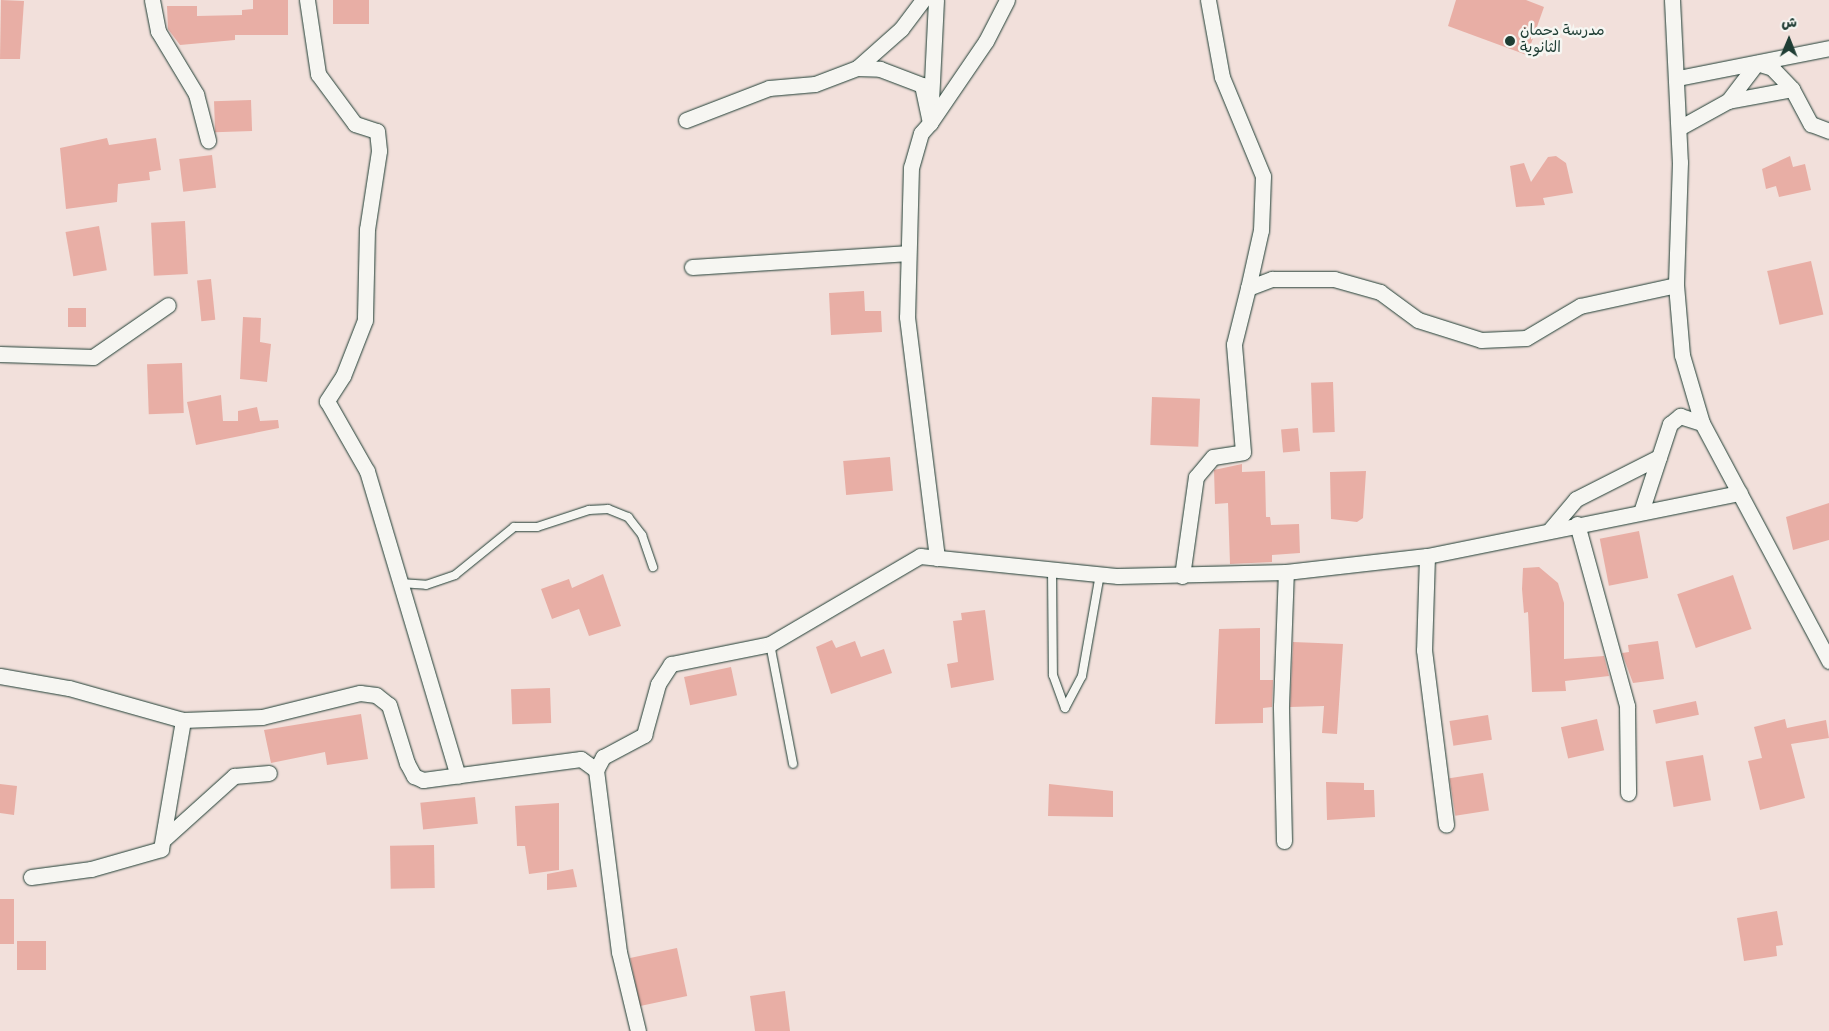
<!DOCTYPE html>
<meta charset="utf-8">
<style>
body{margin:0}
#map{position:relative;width:1829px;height:1031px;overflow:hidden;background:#f2e0db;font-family:"Gochi Hand","Playpen Sans Arabic",sans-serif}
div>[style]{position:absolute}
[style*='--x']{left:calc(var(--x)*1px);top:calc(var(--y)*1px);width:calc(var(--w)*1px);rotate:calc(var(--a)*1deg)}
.building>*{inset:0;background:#e8aea5;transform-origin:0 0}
.roads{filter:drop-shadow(0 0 1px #1f3d34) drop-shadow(0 0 1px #1f3d34)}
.service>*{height:8px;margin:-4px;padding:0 4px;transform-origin:4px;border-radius:4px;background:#f6f6f2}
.minor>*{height:15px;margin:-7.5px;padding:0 7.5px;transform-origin:7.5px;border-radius:7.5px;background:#f6f6f2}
.dots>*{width:14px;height:14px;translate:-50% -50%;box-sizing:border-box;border:2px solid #f6f6f2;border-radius:50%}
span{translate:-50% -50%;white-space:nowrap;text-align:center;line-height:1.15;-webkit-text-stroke:5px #f6f6f2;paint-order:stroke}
.poi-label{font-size:15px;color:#1f3d34}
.left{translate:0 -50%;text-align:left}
.north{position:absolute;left:1764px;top:15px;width:50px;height:50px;-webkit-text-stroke:4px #f6f6f2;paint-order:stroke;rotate:1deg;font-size:14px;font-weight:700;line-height:20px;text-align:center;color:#1f3d34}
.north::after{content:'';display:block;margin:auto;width:18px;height:22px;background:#1f3d34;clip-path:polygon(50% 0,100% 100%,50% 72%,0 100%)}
</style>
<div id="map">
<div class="building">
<i style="clip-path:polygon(1px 0,24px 1px,20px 59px,0 59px)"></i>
<i style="clip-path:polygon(253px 0,288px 0,288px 35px,235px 35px,235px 40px,180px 45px,168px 29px,167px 6px,197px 6px,197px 16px,242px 15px,242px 10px,253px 9px)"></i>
<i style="left:333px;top:0;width:36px;height:24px"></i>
<i style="clip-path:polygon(1456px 0,1526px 0,1544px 7px,1527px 55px,1448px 26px)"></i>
<i style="left:251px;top:100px;width:31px;height:37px;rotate:88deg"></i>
<i style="clip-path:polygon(107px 138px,109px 145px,156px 138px,161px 170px,149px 172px,150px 180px,118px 184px,117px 202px,66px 209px,60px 148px)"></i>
<i style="left:212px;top:155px;width:33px;height:33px;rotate:83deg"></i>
<i style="clip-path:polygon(1790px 156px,1793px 167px,1805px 164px,1811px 190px,1779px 197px,1776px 186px,1766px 189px,1762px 169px)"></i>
<i style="clip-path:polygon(1548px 157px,1556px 156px,1566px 163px,1573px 193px,1543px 198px,1545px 205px,1516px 207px,1510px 166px,1524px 163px,1531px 182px)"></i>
<i style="left:185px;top:221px;width:53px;height:34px;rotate:87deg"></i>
<i style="left:99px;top:226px;width:45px;height:34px;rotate:80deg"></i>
<i style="left:1811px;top:261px;width:55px;height:45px;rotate:77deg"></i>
<i style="left:211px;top:279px;width:41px;height:14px;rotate:84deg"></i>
<i style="clip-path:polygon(864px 291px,865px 311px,881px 311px,882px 332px,831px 335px,829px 293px)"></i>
<i style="left:68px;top:308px;width:18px;height:19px"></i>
<i style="clip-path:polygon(243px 317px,261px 318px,260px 342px,271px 344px,267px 382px,240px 379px)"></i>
<i style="left:182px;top:363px;width:50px;height:35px;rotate:88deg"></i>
<i style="left:1333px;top:382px;width:50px;height:22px;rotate:88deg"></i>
<i style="clip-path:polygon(221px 395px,223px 421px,238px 421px,238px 411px,257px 407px,260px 421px,278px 420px,279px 428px,196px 445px,187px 402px)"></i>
<i style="left:1152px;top:397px;width:48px;height:48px;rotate:2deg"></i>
<i style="left:1298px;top:428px;width:23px;height:17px;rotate:85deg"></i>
<i style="left:890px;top:457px;width:34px;height:47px;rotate:85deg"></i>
<i style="clip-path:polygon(1242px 464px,1242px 472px,1265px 471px,1266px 517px,1270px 517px,1271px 525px,1299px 524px,1300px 553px,1272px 555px,1272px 562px,1230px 564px,1228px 503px,1215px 504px,1214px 470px)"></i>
<i style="clip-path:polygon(1366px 471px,1363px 518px,1357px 522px,1331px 519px,1330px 472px)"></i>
<i style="clip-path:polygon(1829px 503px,1829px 540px,1793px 550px,1786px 517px)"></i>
<i style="left:1639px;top:531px;width:48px;height:40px;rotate:79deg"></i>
<i style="clip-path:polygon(1539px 567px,1558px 583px,1564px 603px,1564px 659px,1604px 656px,1609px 676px,1565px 681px,1566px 691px,1532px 692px,1528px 612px,1524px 613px,1522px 589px,1523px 568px)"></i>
<i style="clip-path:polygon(603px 574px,621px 626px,589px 636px,579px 609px,552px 619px,541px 589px,569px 579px,572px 588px)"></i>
<i style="left:1733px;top:575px;width:57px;height:59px;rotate:71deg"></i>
<i style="clip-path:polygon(985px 610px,994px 680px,951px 688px,947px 664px,958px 662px,953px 621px,962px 620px,961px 613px)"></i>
<i style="clip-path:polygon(1260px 628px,1260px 680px,1273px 680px,1272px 707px,1263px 708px,1263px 723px,1215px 724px,1219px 629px)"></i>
<i style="clip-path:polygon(832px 640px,836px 648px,855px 641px,861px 657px,884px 649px,892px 673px,831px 694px,816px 647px)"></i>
<i style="clip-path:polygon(1658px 641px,1664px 679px,1633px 683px,1622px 653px,1629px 652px,1628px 645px)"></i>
<i style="clip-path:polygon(1293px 642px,1343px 644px,1337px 734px,1322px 733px,1324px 706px,1290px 707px)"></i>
<i style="left:731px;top:667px;width:29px;height:48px;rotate:78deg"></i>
<i style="left:550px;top:688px;width:35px;height:39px;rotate:88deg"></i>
<i style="left:1696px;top:701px;width:14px;height:44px;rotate:78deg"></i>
<i style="clip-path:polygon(361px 714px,368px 759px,327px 765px,325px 752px,271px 763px,264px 730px)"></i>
<i style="left:1488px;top:715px;width:25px;height:39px;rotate:81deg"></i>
<i style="left:1597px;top:719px;width:32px;height:37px;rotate:77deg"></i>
<i style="clip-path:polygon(1785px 719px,1787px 728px,1826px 720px,1829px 738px,1791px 744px,1805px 798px,1760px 810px,1748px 761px,1762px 758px,1754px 727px)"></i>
<i style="left:1703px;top:755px;width:46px;height:38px;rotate:80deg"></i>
<i style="left:1483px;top:773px;width:38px;height:34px;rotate:81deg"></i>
<i style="clip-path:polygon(1326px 782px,1364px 783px,1364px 790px,1374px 790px,1375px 817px,1327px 820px)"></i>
<i style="clip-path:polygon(0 784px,17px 786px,14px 815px,0 813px)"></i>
<i style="clip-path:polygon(1049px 784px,1113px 791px,1113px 817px,1048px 816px)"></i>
<i style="left:475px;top:797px;width:27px;height:55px;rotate:84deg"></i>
<i style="clip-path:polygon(559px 803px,559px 870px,529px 874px,525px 846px,517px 846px,515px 806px)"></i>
<i style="left:434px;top:845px;width:43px;height:44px;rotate:89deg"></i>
<i style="clip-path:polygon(573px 869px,577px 887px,547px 890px,547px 874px)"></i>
<i style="left:0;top:899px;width:14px;height:45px"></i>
<i style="clip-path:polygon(1777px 911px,1783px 945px,1776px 946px,1777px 956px,1744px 961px,1737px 918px)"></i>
<i style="left:17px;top:941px;width:29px;height:29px"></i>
<i style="left:677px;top:948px;width:49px;height:48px;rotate:78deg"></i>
<i style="clip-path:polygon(785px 991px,790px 1031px,755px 1031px,750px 996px)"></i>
</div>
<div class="roads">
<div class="service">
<i style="--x:1052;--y:569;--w:106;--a:89.5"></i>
<i style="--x:1053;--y:675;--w:35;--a:70"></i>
<i style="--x:1065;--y:708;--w:36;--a:-62"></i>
<i style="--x:1082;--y:676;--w:104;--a:-80"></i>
<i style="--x:400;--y:583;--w:26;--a:4"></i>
<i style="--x:426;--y:585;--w:31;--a:-19"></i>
<i style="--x:455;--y:575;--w:76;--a:-39.1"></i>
<i style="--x:514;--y:527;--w:23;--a:0"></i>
<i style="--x:537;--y:527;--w:55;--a:-18.1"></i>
<i style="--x:589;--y:510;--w:19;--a:-3"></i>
<i style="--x:608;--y:509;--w:22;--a:22"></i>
<i style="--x:628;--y:517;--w:23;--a:52"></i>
<i style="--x:642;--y:535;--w:34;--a:71"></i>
<i style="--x:770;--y:644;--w:122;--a:79.1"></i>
</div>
<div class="minor">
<i style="--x:152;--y:0;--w:32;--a:79"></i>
<i style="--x:158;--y:31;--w:74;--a:58.9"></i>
<i style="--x:196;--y:94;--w:48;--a:75.4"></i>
<i style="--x:307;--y:0;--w:75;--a:81.5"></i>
<i style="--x:318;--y:74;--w:62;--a:53.5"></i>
<i style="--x:355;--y:124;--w:23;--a:18"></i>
<i style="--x:377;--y:131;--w:20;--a:84"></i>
<i style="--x:379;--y:151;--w:79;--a:98.7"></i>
<i style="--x:367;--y:229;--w:91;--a:91.3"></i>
<i style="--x:365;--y:320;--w:60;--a:111.4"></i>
<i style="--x:343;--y:376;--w:30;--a:123"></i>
<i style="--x:327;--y:401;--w:81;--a:60.3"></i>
<i style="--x:367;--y:471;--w:318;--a:73.4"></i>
<i style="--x:936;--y:0;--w:123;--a:92.8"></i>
<i style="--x:930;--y:123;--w:99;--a:-55.7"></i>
<i style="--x:986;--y:41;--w:46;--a:-62.9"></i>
<i style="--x:1208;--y:0;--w:78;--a:79.7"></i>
<i style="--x:1222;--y:77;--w:107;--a:67.5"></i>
<i style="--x:1263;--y:176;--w:54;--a:92.1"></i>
<i style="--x:1261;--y:230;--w:59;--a:102.6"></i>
<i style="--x:1672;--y:0;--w:162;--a:87.2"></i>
<i style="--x:1680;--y:162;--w:123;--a:91.9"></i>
<i style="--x:1676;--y:285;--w:70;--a:85.1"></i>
<i style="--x:1682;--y:355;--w:71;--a:73.6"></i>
<i style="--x:1702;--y:423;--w:270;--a:61.9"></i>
<i style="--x:857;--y:68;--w:23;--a:2"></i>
<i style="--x:880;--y:69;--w:45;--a:20.9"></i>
<i style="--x:922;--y:85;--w:39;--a:78"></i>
<i style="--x:930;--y:123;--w:13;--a:132"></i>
<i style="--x:921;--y:133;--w:35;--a:106"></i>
<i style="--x:911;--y:167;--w:150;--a:91.5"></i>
<i style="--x:907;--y:317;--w:243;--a:82.9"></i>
<i style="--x:1678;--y:78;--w:154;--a:-11.2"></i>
<i style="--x:1728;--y:101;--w:65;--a:-10.6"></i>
<i style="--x:686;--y:120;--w:89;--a:-21.1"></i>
<i style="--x:769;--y:88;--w:46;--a:-5"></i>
<i style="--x:815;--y:84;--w:45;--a:-20.9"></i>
<i style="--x:857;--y:68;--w:59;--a:-41.6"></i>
<i style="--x:901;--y:29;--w:36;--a:-53"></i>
<i style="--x:1679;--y:128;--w:56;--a:-28.9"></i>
<i style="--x:1728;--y:101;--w:48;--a:-52.7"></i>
<i style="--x:1757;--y:63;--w:16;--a:18"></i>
<i style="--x:1772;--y:68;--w:29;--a:46"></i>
<i style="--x:1792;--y:89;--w:40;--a:62"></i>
<i style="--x:1811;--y:124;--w:19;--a:21"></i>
<i style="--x:692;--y:267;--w:214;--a:-3.7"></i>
<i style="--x:0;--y:354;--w:93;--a:1.8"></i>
<i style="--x:93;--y:357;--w:91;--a:-34.7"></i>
<i style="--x:1641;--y:512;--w:93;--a:-71.8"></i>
<i style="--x:1670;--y:424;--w:13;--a:-39"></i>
<i style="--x:1680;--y:416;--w:23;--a:18"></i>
<i style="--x:1577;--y:524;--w:189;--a:74.6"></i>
<i style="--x:1627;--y:706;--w:87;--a:89.3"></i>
<i style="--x:1549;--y:531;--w:42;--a:-49.8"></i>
<i style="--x:1576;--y:499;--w:93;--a:-26.8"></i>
<i style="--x:1427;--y:556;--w:94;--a:91.8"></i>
<i style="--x:1424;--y:650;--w:176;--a:82.8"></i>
<i style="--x:1182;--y:576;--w:100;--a:-82"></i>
<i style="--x:1196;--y:477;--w:26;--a:-50"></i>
<i style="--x:1213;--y:457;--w:30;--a:-9"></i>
<i style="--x:1243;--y:452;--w:108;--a:-94.8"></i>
<i style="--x:1234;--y:344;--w:58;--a:-76"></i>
<i style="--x:1248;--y:288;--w:26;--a:-21"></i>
<i style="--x:1272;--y:279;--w:62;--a:0"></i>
<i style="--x:1334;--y:279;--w:48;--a:15.8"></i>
<i style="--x:1380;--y:292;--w:47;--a:36.4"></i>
<i style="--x:1418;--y:320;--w:66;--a:17.6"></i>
<i style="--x:1481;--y:340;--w:45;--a:-2.5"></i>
<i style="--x:1526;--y:338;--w:63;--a:-30.7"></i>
<i style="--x:1580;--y:306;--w:98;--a:-12.3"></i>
<i style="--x:0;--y:676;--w:70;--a:9.9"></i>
<i style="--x:69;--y:688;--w:118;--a:15.7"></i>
<i style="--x:183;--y:720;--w:79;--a:-2.2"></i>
<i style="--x:262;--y:717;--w:101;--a:-13.8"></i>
<i style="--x:360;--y:693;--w:16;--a:7"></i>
<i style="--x:376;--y:695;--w:16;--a:38"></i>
<i style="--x:389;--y:705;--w:61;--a:72.8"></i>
<i style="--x:407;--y:763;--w:15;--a:62"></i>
<i style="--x:414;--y:776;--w:10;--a:24"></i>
<i style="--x:423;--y:780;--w:159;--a:-7.6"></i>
<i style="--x:581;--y:759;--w:19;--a:36"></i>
<i style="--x:163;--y:840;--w:96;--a:-42"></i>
<i style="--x:234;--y:776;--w:35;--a:-5"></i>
<i style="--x:1284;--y:841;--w:135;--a:-91.3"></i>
<i style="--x:1281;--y:706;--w:134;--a:-87.9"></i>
<i style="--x:31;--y:877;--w:61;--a:-7.6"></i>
<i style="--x:91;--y:869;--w:73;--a:-15.9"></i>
<i style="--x:161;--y:849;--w:131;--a:-80.3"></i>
<i style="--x:638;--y:1031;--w:81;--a:-103.5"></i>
<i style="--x:619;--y:952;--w:183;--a:-97.2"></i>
<i style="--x:596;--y:770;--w:15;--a:-62"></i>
<i style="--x:603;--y:757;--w:47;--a:-28.2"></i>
<i style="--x:644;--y:735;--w:53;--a:-74.6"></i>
<i style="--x:658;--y:684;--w:24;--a:-57"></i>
<i style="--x:671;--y:664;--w:101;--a:-11.4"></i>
<i style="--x:770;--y:644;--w:174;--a:-30.4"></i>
<i style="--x:920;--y:556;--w:199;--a:5.8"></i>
<i style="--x:1118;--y:576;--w:168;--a:-1.4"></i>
<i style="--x:1286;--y:572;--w:142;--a:-6.5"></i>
<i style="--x:1427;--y:556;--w:319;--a:-11.4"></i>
</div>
</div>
<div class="dots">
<i style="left:1510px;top:41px;background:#1f3d34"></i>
</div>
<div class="poi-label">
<span class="left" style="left:1520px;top:41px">مدرسة دحمان<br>الثانوية</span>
</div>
<div class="north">ش</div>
</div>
